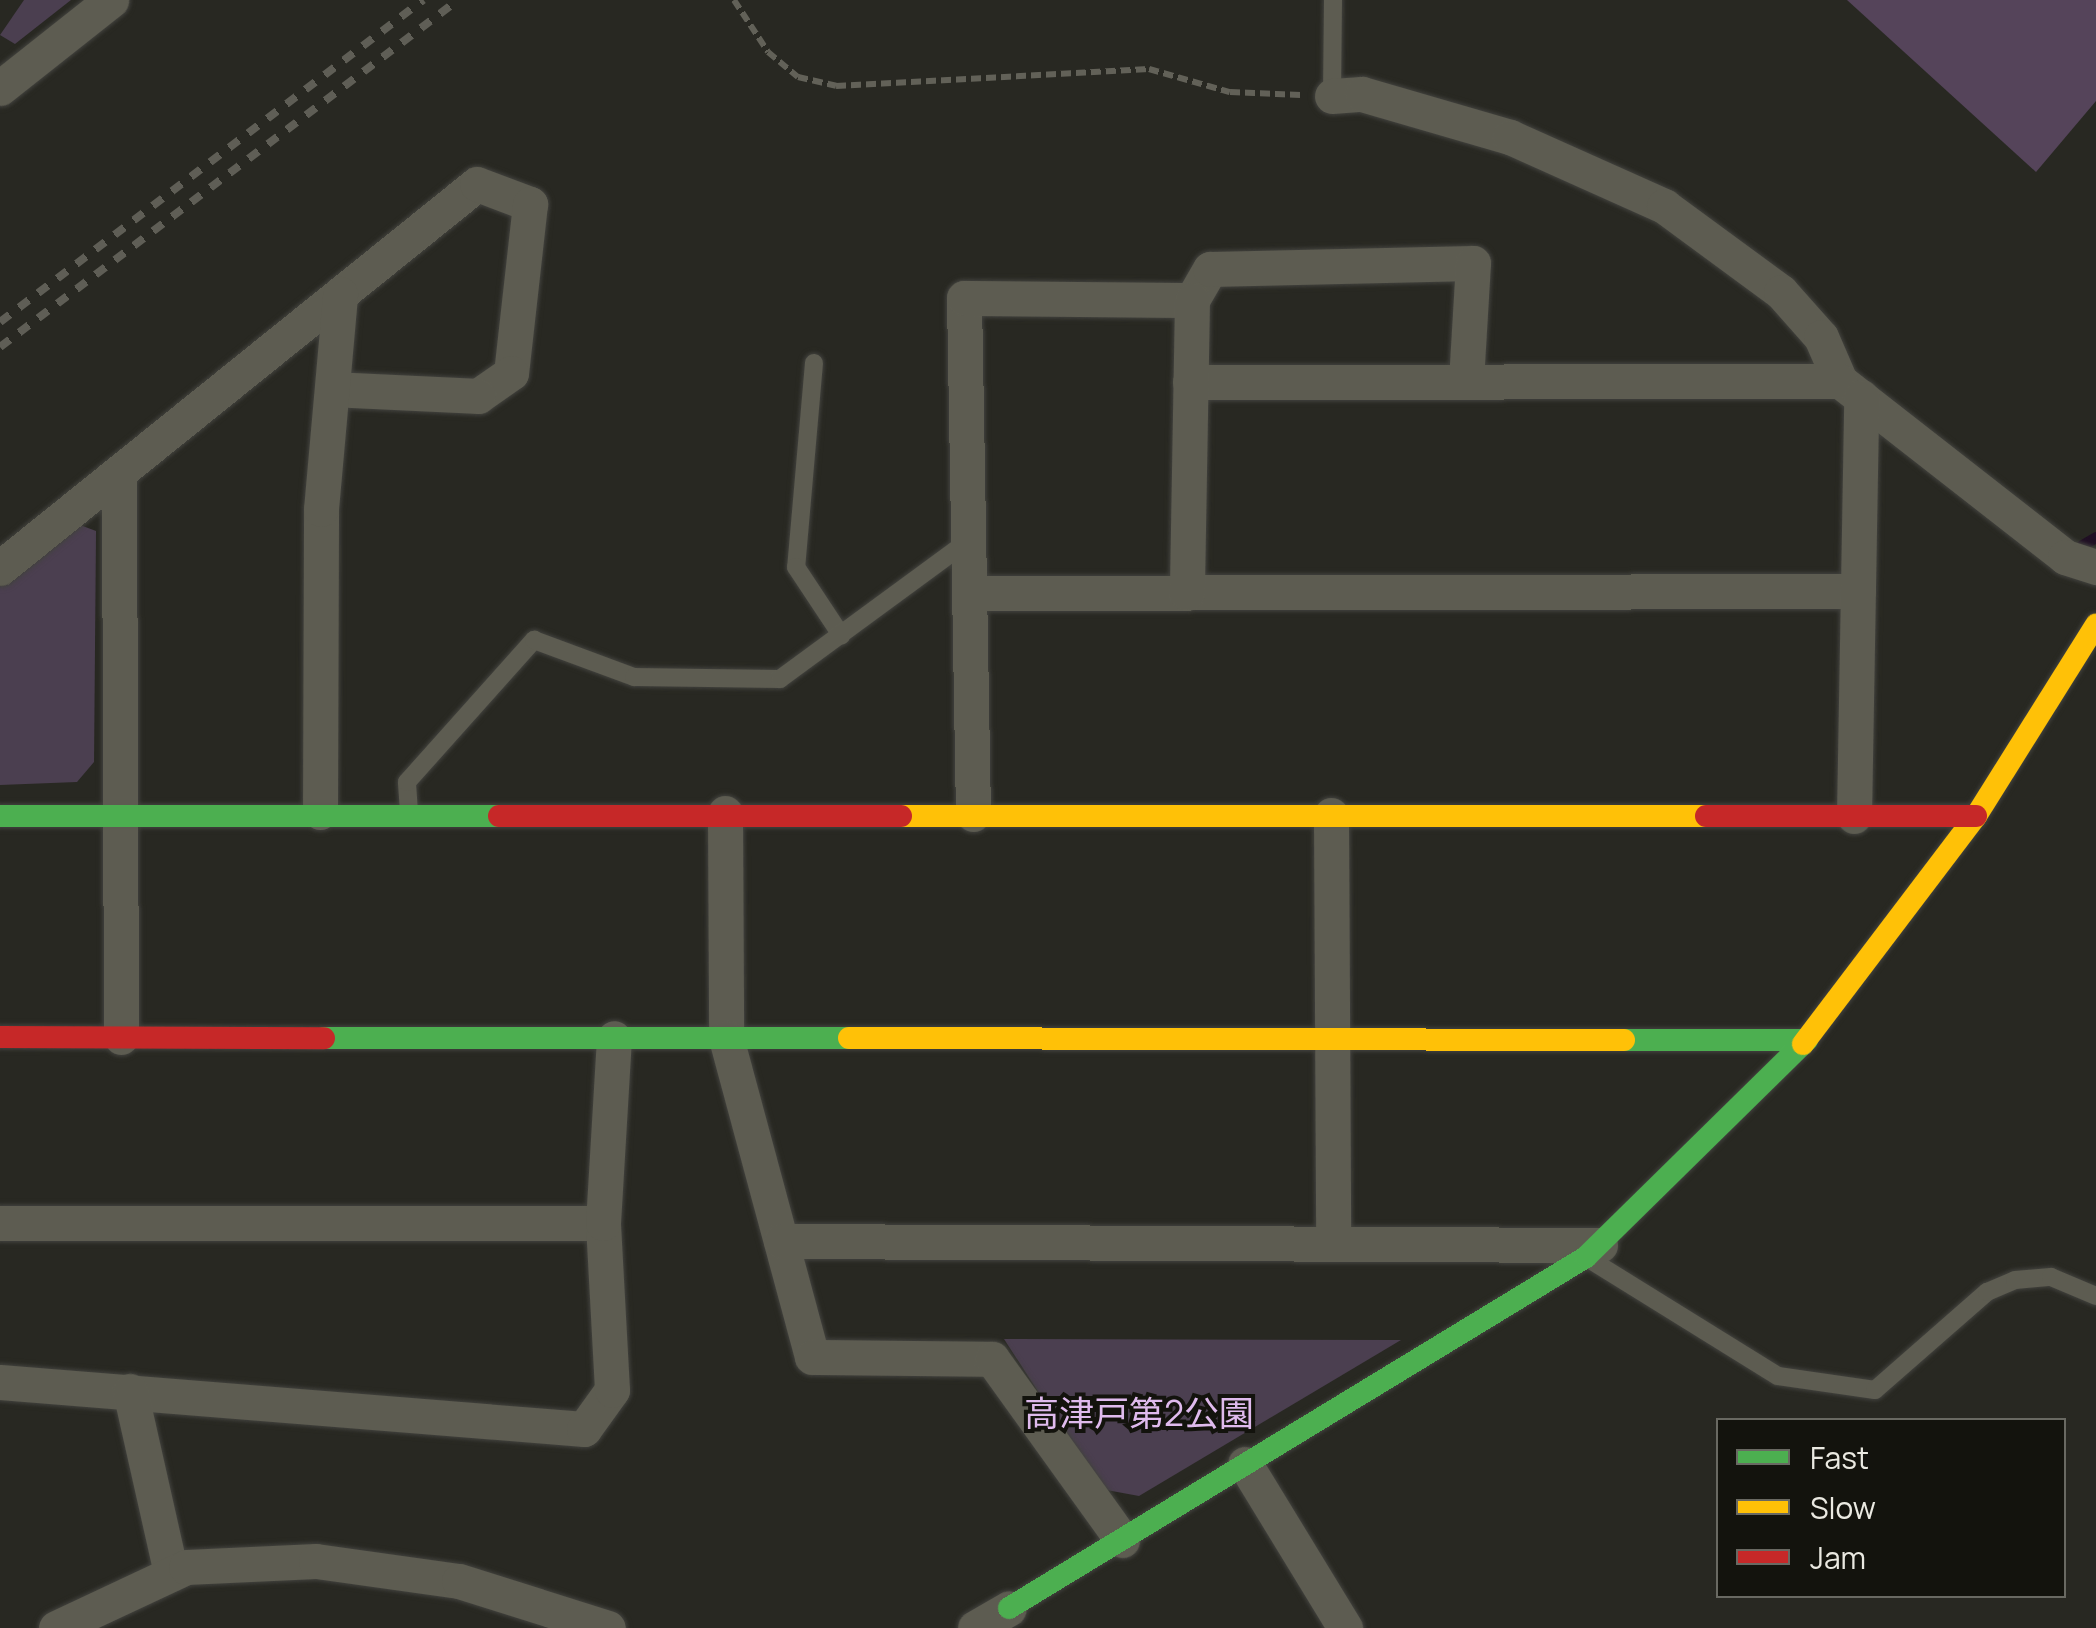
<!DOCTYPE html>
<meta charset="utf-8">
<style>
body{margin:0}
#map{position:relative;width:2096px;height:1628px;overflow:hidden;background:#282822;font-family:Manrope,"Noto Sans JP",sans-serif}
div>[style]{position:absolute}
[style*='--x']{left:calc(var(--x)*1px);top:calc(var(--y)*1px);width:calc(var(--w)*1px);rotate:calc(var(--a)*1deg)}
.green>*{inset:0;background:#4b3f50}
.forest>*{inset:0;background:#55445a}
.stream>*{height:11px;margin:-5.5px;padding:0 5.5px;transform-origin:5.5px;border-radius:5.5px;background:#200f24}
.path>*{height:6px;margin-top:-3px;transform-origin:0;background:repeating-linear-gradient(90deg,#626158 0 10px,transparent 0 15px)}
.roads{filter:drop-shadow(0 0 2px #42423e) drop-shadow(0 0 2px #42423e)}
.lane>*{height:18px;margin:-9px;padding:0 9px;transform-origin:9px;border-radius:9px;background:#5d5c51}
.street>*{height:35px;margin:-17.5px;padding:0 17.5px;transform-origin:17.5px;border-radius:17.5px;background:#5d5c51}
.fast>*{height:22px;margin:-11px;padding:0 11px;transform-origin:11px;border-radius:11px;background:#4caf50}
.slow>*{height:22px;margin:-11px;padding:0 11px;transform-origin:11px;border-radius:11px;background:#ffc107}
.jam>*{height:22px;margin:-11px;padding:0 11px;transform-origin:11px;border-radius:11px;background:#c62828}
.rail>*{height:8px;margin-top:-4px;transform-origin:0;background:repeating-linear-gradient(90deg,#5f5e56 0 12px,transparent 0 24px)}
span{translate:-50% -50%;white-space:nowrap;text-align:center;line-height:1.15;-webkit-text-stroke:8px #13130d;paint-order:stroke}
.park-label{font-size:35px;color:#dfbaed}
.legend{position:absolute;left:1716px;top:1418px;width:350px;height:180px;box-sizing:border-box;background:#13130d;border:2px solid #696962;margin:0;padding:12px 18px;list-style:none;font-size:30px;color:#eae9e1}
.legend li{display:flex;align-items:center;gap:20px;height:50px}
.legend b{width:50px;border:2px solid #696962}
</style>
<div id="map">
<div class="green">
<i style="clip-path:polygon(24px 0,71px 0,15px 44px,0 35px)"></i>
<i style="clip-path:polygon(67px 520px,96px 531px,94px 762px,77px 782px,0 785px,0 571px)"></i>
<i style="clip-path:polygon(1004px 1339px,1401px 1340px,1139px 1496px,1101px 1489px)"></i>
</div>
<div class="forest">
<i style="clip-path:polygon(1847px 0,2096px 0,2096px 101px,2036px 172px)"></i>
</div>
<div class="stream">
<i style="--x:2082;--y:545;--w:16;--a:-30"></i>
</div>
<div class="path">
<i style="--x:734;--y:0;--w:62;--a:56.8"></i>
<i style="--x:768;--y:52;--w:39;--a:40"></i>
<i style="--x:798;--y:77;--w:39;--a:13"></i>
<i style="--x:836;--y:86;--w:313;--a:-3.1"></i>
<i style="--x:1149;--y:69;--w:84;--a:15.9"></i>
<i style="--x:1230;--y:92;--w:71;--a:2.4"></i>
</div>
<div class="roads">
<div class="lane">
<i style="--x:1332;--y:96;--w:96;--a:-89.4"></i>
<i style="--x:814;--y:363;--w:205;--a:95"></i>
<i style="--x:796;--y:567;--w:82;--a:56.5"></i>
<i style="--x:409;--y:812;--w:30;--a:-94"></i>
<i style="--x:407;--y:782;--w:191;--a:-48.2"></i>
<i style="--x:534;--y:640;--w:107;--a:20.3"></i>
<i style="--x:634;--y:677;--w:146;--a:0.8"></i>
<i style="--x:780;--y:679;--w:233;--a:-36.3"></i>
<i style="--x:1589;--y:1259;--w:222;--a:31.8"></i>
<i style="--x:1778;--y:1376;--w:98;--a:8.2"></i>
<i style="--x:1875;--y:1390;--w:149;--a:-41.2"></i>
<i style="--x:1987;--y:1292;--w:30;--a:-23"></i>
<i style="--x:2015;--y:1280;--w:36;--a:-5"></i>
<i style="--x:2051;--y:1277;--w:49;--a:22.9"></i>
</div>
<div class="street">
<i style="--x:0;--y:88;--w:142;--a:-38.4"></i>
<i style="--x:1332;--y:96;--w:30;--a:-4"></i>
<i style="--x:1362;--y:94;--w:154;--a:16.2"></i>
<i style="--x:1510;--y:137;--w:169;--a:24.1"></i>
<i style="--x:1664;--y:206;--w:145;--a:36.3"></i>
<i style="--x:1781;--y:292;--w:60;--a:48.4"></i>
<i style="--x:1821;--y:337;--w:48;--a:66.6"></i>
<i style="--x:1840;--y:381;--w:286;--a:38"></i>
<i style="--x:2065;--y:557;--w:33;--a:18"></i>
<i style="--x:1192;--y:300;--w:36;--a:-60"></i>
<i style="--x:1210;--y:269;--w:263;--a:-1.3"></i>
<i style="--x:1473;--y:263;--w:118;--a:93.4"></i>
<i style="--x:1190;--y:382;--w:650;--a:-0.09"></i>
<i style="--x:119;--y:473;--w:564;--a:89.8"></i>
<i style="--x:0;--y:568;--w:612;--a:-38.84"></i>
<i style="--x:477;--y:184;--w:57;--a:20.7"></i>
<i style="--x:530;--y:204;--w:170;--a:96.4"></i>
<i style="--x:511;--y:373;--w:40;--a:145.1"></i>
<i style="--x:478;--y:396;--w:146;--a:-177.3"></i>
<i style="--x:973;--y:593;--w:885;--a:-0.13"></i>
<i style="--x:320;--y:812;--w:303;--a:-89.8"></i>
<i style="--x:321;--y:509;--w:216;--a:-84.9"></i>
<i style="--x:725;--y:813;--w:225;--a:89.7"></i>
<i style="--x:726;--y:1038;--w:330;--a:74.9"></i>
<i style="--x:812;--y:1357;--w:180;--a:0.6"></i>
<i style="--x:992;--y:1359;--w:223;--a:54.3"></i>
<i style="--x:973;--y:814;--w:516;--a:-91"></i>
<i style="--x:964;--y:298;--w:228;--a:0.5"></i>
<i style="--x:1192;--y:300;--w:293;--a:91"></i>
<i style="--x:1331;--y:815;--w:428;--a:89.7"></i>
<i style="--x:1854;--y:816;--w:419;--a:-89"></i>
<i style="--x:0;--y:1223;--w:603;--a:0"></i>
<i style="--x:781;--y:1241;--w:819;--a:0.28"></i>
<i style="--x:0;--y:1382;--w:586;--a:4.6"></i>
<i style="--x:584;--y:1429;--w:48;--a:-54.3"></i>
<i style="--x:612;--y:1390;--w:167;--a:-93.1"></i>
<i style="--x:603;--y:1223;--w:185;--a:-86.6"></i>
<i style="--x:130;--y:1391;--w:187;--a:77.3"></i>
<i style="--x:1245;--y:1464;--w:192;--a:58.6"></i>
<i style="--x:56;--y:1628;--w:144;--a:-25.1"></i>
<i style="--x:186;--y:1567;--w:130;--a:-2.6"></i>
<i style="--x:316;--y:1561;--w:144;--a:8"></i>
<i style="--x:459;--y:1581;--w:156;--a:17.5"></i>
<i style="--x:975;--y:1628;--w:39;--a:-30"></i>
</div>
<div class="fast">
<i style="--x:0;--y:816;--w:499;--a:0"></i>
<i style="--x:324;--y:1038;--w:525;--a:0"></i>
<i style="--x:1624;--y:1040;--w:183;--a:0"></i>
<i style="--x:1009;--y:1608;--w:675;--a:-31.31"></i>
<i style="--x:1586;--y:1257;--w:304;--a:-44.5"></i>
</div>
<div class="slow">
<i style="--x:901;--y:816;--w:805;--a:0"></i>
<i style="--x:849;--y:1038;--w:775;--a:0.15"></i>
<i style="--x:1803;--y:1044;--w:286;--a:-52.8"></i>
<i style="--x:1976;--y:816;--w:226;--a:-57.9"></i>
</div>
<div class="jam">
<i style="--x:499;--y:816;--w:402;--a:0"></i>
<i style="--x:1706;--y:816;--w:270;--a:0"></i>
<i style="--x:0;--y:1037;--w:324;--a:0.2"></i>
</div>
</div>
<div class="rail">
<i style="--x:0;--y:322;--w:532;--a:-37.28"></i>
<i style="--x:0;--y:347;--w:575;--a:-37.15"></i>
</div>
<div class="park-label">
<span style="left:1139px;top:1413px">高津戸第2公園</span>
</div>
<ul class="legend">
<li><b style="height:12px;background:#4caf50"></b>Fast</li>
<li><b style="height:12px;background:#ffc107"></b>Slow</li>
<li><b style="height:12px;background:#c62828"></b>Jam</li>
</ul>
</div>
